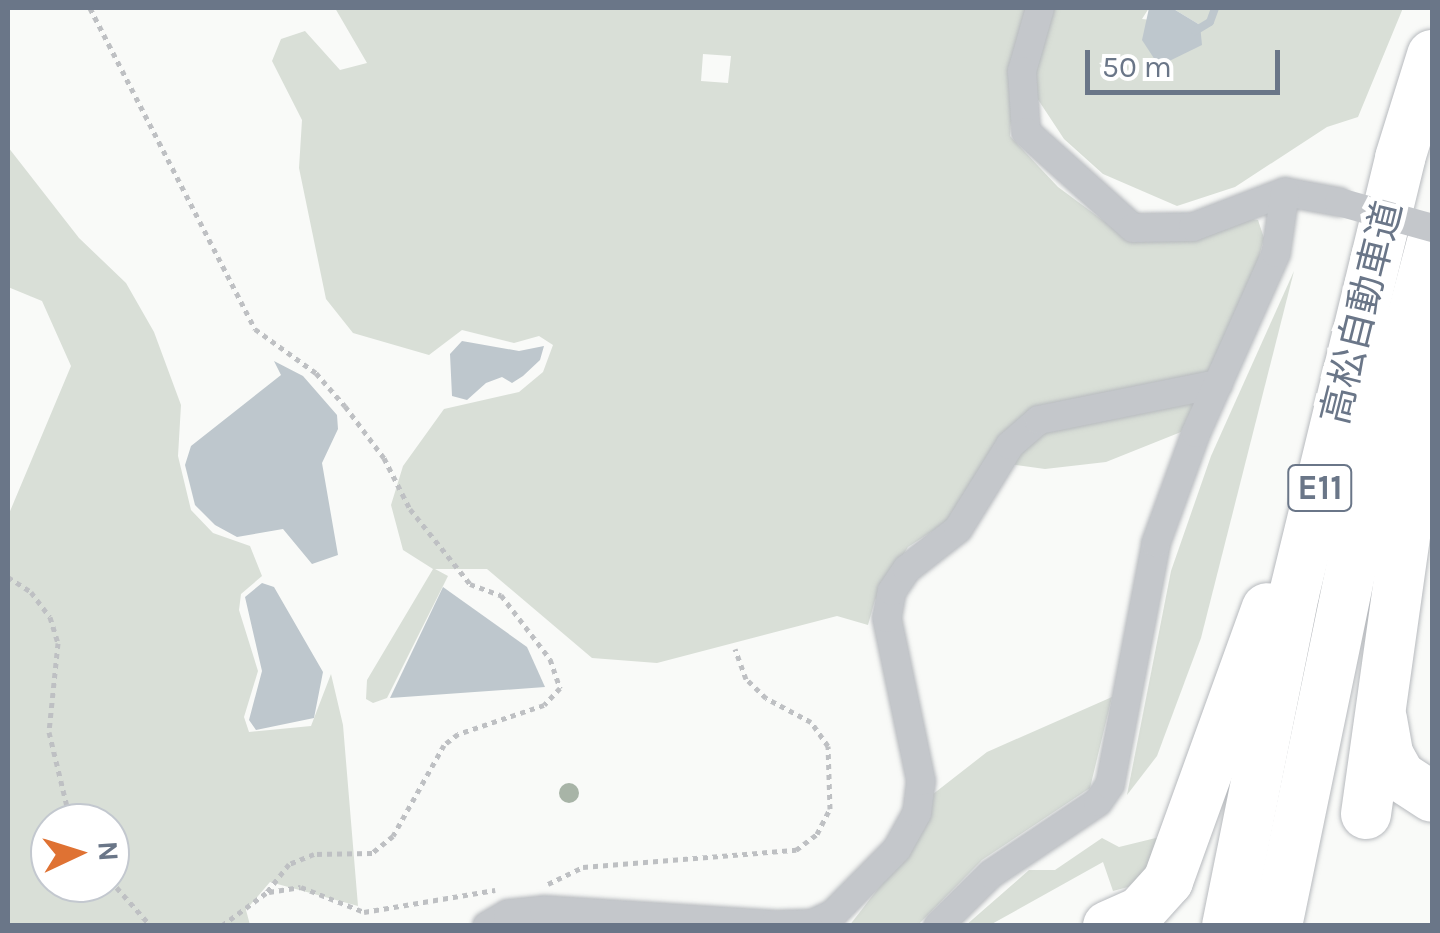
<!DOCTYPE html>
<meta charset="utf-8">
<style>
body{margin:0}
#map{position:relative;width:1440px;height:933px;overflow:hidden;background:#f9faf8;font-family:Karla,"Noto Sans JP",sans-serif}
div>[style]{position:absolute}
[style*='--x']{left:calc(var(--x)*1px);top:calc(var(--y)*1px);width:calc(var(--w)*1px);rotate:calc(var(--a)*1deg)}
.green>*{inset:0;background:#d9dfd7}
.water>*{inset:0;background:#bec7cd}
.stream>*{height:8px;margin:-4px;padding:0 4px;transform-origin:4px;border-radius:4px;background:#bec7cd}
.path>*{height:5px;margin-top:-2.5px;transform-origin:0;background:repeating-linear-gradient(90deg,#bec0c3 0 5px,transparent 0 10px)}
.roads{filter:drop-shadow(0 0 2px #b7babe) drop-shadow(0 0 2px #b7babe)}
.street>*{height:28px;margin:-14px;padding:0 14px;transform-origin:14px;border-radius:14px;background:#c4c7cb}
.highway>*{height:50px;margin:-25px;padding:0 25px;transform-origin:25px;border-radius:25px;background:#fff}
.street-bridge>*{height:28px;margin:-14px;padding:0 14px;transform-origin:14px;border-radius:14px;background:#c4c7cb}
.trees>*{width:20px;height:20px;margin:-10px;border-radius:50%;background:#a8b4a7}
span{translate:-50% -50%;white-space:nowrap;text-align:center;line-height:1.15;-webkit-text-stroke:10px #fff;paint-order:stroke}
.shield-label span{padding:2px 8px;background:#fff;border:2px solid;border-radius:8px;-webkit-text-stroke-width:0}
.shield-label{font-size:35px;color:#6a7688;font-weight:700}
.street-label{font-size:38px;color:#6a7688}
.frame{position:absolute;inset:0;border:10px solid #6a7688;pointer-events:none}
.north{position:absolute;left:30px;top:803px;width:100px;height:100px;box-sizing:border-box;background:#fff;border:2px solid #c3c8cf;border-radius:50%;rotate:86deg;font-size:28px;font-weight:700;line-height:40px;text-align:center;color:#6a7688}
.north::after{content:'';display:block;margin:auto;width:35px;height:45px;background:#df7233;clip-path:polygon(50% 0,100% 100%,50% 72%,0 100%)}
.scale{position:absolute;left:1085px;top:50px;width:195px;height:45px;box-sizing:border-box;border:5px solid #6a7688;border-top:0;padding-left:12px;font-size:30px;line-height:35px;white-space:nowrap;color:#6a7688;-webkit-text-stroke:8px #fff;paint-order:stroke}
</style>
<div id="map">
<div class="green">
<i style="clip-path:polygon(evenodd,335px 8px,1149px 8px,1142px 19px,1200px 25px,1172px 8px,1403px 8px,1358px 117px,1327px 127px,1235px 187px,1177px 206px,1103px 174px,1064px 139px,1037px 98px,1013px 91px,1010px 136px,1058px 187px,1120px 233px,1235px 217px,1258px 220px,1264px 238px,1254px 276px,1181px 432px,1106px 462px,1045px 469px,988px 461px,951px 519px,908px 547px,875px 600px,868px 625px,837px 616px,657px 663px,592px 658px,487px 569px,435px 569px,448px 576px,387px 698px,373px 703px,366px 699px,367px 680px,433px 569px,403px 550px,391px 505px,403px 466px,444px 409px,519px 392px,543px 372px,553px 345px,539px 336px,514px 343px,462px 330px,429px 355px,353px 333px,326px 299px,299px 168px,302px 120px,272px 61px,281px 39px,305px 31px,340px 70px,367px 63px,335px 8px,703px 54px,731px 56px,728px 83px,701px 81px,703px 54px)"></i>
<i style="clip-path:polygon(evenodd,8px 147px,79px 238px,126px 283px,154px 332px,181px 405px,178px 456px,191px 510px,213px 533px,250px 546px,262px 576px,241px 594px,239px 610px,258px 671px,244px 717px,249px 732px,311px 726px,331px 674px,343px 725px,358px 906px,270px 882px,246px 910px,250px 925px,8px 925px,8px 516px,71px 366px,42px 301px,8px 287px,8px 147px,110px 823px,110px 883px,50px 883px,50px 823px,110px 823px)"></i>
<i style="clip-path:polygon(1294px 271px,1201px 638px,1157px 756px,1127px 795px,1171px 571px,1211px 456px)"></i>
<i style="clip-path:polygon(1112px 697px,1090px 788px,982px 860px,918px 925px,849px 926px,908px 850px,928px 798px,987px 752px)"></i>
<i style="clip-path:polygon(1168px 835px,1153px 865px,1128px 887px,1113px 891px,1103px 862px,990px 925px,965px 926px,1029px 870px,1055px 870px,1102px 838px,1119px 847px)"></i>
</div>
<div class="water">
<i style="clip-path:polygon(1149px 8px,1172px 8px,1200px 25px,1202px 45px,1159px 66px,1142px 40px)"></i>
<i style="clip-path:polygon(462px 341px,519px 351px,544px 346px,540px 360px,523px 376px,512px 383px,502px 377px,486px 383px,467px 400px,452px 396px,450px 354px)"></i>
<i style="clip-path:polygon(274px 361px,303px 376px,337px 415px,338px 429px,322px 463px,338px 555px,312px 564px,283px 529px,237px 537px,215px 525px,195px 505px,185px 465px,191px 446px,281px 375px)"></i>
<i style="clip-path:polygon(262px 583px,274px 587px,323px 672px,314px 718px,256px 730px,249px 720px,262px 671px,245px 597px)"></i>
<i style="clip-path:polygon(443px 587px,527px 647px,545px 687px,390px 698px)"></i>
</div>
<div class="stream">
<i style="--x:1195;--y:31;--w:17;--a:-31"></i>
<i style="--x:1210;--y:22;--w:15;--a:-70"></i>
</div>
<div class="path">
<i style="--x:90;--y:8;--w:361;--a:62.8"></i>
<i style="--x:255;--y:329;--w:75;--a:35.8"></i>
<i style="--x:316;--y:373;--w:44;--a:48.7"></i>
<i style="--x:345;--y:406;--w:65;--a:53.1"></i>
<i style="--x:384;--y:458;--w:57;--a:63"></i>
<i style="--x:410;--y:509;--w:96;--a:51.3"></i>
<i style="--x:470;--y:584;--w:33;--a:20"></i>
<i style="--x:501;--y:595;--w:81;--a:52.6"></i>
<i style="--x:550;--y:659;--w:31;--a:71"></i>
<i style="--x:560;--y:688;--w:23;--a:133"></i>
<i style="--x:544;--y:705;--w:91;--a:161.4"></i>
<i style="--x:458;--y:734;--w:18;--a:142"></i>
<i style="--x:444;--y:745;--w:104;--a:119.3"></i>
<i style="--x:393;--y:836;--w:27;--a:141"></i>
<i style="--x:372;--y:853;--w:58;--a:179"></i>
<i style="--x:314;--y:854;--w:27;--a:158"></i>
<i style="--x:289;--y:864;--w:37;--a:128"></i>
<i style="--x:266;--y:893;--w:56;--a:143.7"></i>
<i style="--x:8;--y:577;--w:27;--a:33"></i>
<i style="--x:31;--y:592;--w:31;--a:53"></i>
<i style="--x:50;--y:617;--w:27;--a:73"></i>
<i style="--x:58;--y:643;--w:89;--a:95.8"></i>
<i style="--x:49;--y:732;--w:94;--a:76.4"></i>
<i style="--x:110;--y:880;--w:62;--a:48.3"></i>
<i style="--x:548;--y:884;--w:39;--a:-26"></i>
<i style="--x:583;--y:867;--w:214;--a:-4.6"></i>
<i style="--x:796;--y:850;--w:26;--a:-37"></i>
<i style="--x:817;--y:834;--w:28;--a:-63"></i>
<i style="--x:830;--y:809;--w:63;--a:-91.8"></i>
<i style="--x:828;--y:746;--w:29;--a:-125"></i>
<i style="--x:811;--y:722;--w:51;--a:-151.9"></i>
<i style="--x:766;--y:698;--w:28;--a:-136"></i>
<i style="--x:746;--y:679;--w:32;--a:-110"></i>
<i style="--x:269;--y:892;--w:32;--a:-9"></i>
<i style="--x:301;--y:887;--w:68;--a:21.6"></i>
<i style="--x:364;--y:912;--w:133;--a:-9.5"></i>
</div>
<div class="roads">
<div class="street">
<i style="--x:1040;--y:8;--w:66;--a:105.9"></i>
<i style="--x:1022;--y:71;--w:61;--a:86.2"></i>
<i style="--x:1026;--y:132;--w:144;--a:41.9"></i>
<i style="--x:1133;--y:228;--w:60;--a:-1"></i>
<i style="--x:1193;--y:227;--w:98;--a:-20.8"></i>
<i style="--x:1285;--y:192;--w:55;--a:10.5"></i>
<i style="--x:487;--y:926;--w:24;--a:-30"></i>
<i style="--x:508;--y:914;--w:36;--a:-6"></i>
<i style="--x:544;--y:910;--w:230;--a:3.7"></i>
<i style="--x:774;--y:925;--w:38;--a:-2"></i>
<i style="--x:812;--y:924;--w:23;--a:-25"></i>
<i style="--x:833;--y:914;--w:91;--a:-45.4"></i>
<i style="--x:897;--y:849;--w:41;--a:-60.9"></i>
<i style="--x:917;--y:813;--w:32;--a:-83"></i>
<i style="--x:921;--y:781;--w:167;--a:-101.8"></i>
<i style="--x:887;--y:618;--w:27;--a:-80"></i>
<i style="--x:892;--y:591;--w:27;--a:-56"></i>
<i style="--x:907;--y:569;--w:65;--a:-38.1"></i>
<i style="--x:958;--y:529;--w:99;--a:-58.2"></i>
<i style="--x:1010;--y:445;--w:38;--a:-41"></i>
<i style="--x:1039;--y:420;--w:183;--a:-11.4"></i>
<i style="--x:938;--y:926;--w:74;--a:-44.5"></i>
<i style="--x:991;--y:874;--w:129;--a:-33.9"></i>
<i style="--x:1098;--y:802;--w:21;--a:-55"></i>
<i style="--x:1110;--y:785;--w:246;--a:-79.2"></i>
<i style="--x:1156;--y:543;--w:117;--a:-70"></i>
<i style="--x:1196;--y:433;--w:197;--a:-66"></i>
<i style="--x:1276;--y:253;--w:62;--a:-81.6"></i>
</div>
<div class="highway">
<i style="--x:1382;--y:719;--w:36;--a:80"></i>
<i style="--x:1388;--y:754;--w:25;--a:61"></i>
<i style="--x:1400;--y:776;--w:38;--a:33"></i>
<i style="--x:1366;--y:814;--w:452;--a:-82"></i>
<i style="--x:1108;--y:926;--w:35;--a:-24"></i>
<i style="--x:1140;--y:912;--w:42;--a:-47.9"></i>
<i style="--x:1168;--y:881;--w:290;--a:-70.1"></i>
<i style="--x:1227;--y:926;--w:339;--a:-78.6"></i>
<i style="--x:1294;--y:594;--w:449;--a:-76.3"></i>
<i style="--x:1400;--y:158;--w:108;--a:-72.7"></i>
<i style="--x:1277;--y:926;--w:463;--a:-78.3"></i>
<i style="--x:1371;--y:473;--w:239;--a:-75.2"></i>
</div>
</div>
<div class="street-bridge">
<i style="--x:1339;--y:202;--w:97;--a:15.6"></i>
</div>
<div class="trees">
<i style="left:569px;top:793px"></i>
</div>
<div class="shield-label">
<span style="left:1320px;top:488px">E11</span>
</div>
<div class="street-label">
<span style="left:1362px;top:313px;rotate:-76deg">高松自動車道</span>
</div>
<div class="frame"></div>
<div class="north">N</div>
<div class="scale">50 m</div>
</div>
